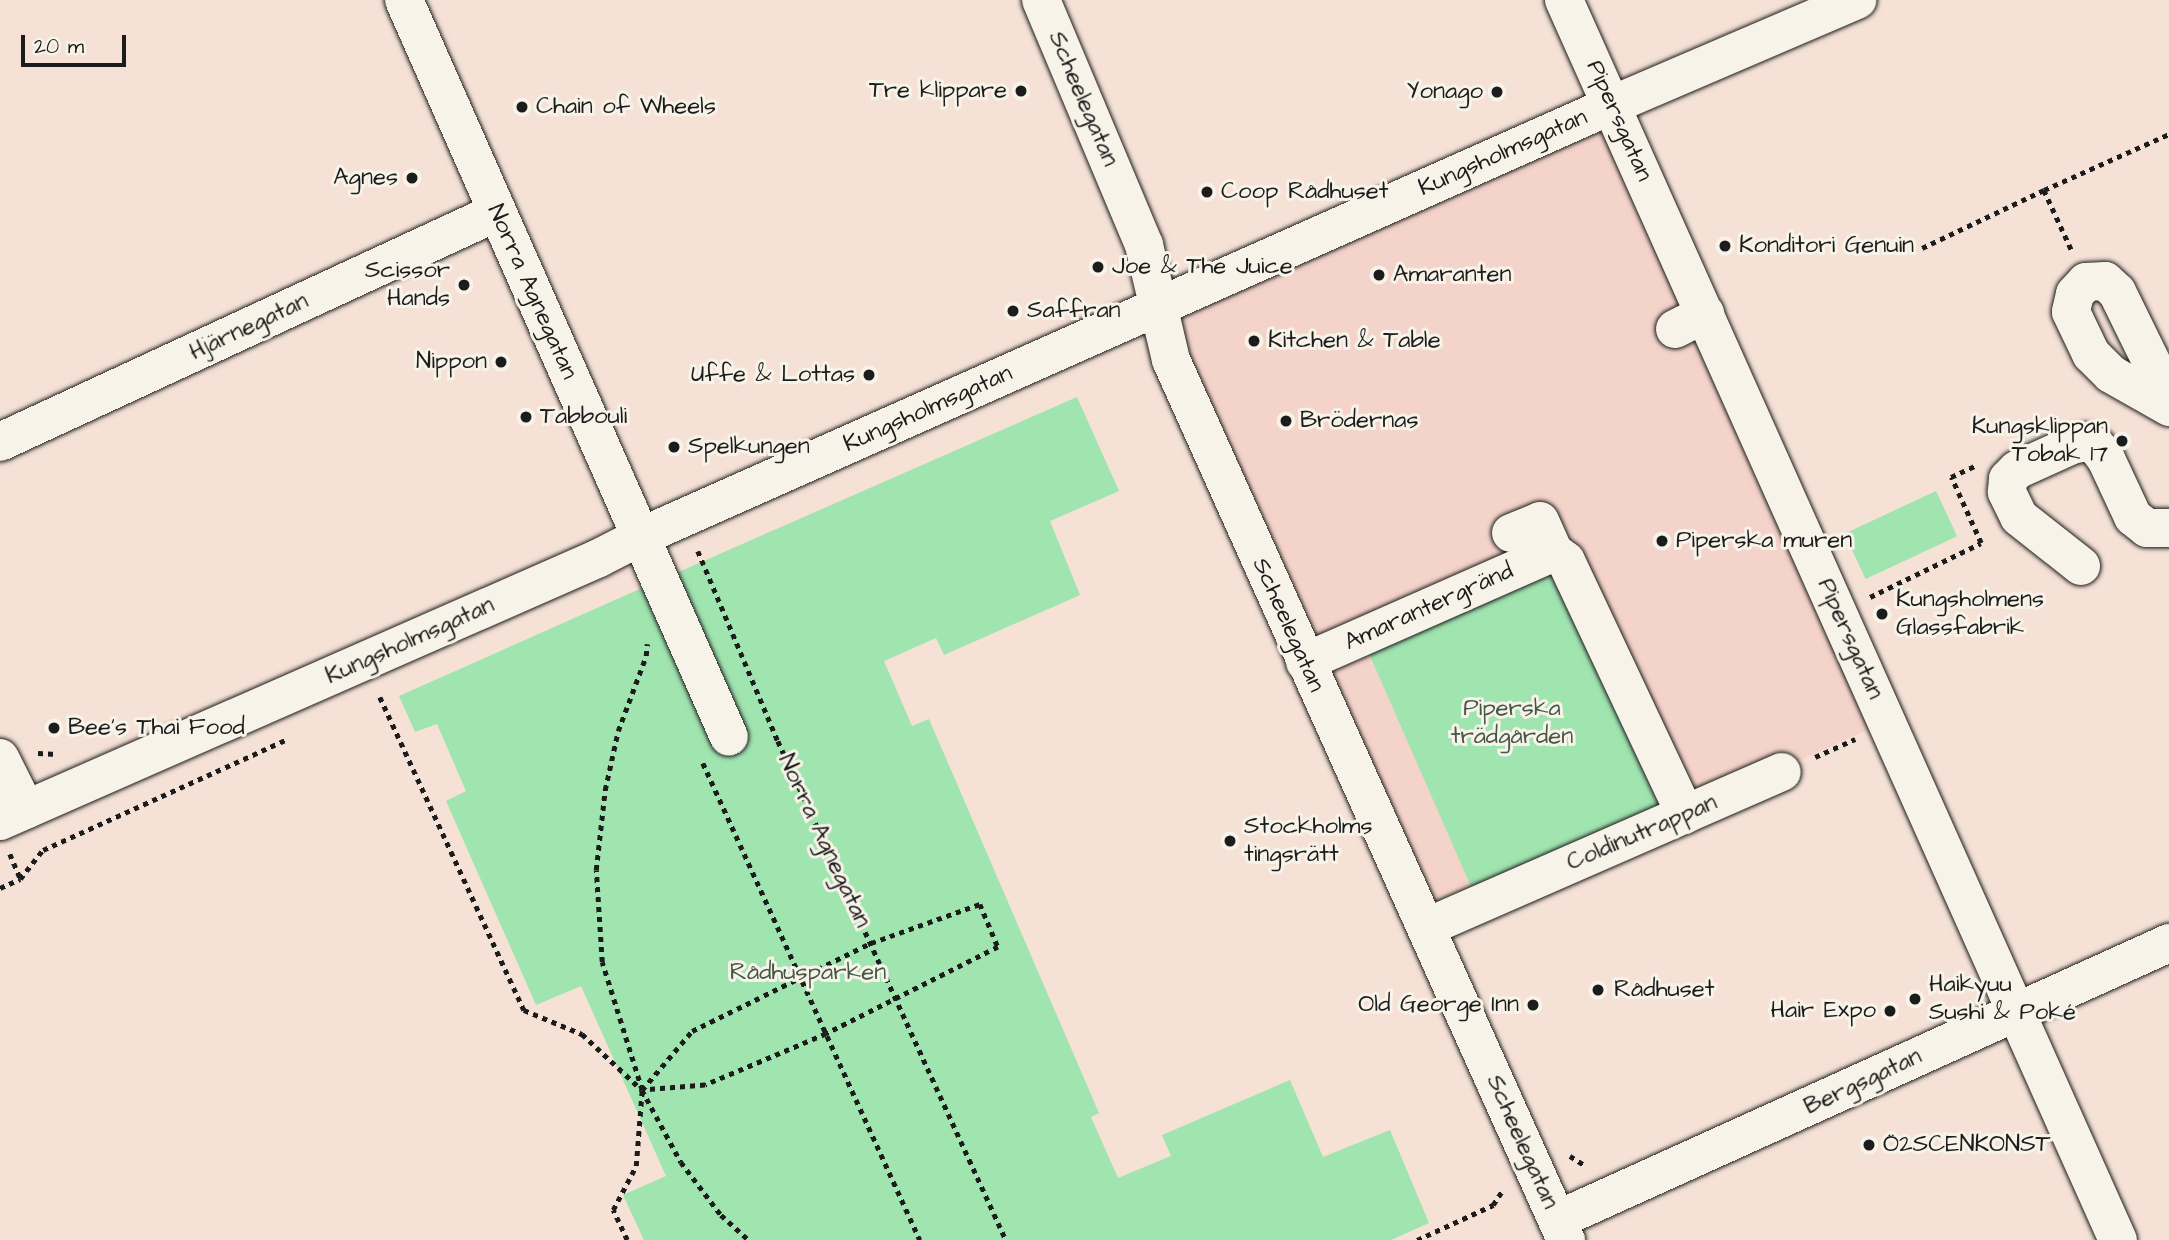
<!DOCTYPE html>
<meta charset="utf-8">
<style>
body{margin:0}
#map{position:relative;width:2169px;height:1240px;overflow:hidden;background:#f5e1d6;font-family:"Architects Daughter",sans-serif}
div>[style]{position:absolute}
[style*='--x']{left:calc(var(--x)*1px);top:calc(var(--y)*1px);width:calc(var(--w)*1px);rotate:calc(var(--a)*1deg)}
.built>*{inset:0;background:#f4d4ca;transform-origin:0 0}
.green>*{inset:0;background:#a0e4b0;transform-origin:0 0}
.path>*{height:4.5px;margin-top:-2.25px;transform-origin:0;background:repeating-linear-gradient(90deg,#1c1c1c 0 5px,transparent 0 10px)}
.roads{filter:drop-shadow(0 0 2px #1c1c1c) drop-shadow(0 0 2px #1c1c1c)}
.minor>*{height:38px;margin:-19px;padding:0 19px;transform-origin:19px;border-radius:19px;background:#f7f3e8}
.dots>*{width:19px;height:19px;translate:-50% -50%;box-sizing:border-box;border:4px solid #f7f3e8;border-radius:50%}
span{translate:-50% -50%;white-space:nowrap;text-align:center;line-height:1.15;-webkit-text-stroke:6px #f7f3e8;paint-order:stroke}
.poi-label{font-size:24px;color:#1c1c1c}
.right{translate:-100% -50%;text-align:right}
.left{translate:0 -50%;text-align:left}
.street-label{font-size:24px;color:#1c1c1c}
.park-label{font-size:24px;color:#445848}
.scale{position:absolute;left:21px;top:35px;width:105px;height:32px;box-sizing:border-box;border:4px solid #1c1c1c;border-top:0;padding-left:9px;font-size:21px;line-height:24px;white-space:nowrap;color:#1c1c1c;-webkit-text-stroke:5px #f7f3e8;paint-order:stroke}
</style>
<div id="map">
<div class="built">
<i style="left:1610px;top:108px;width:673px;height:502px;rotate:66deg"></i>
</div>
<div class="green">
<i style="clip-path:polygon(1077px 397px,1119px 491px,1050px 521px,1080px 595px,944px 655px,936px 638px,884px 661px,912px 726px,929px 719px,1099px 1113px,1091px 1117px,1118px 1178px,1171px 1156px,1162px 1135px,1290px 1080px,1323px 1157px,1390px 1130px,1429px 1223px,1391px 1240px,644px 1240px,623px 1195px,666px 1176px,581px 986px,536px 1005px,446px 801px,466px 791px,437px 724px,415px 732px,399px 696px,642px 588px,713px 743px,674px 574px)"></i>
<i style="left:1936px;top:491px;width:50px;height:101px;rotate:65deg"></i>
<i style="clip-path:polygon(1540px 571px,1561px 579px,1662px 805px,1472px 889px,1367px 649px)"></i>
</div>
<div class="path">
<i style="--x:2044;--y:190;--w:137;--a:-24.1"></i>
<i style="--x:1922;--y:248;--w:135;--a:-25.4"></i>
<i style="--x:2044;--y:190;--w:67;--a:65.3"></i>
<i style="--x:698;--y:551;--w:206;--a:67.2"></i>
<i style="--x:778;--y:741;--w:549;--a:65.44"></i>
<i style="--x:1870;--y:597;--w:123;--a:-25.9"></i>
<i style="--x:1981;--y:543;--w:72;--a:-114.4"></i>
<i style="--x:1951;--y:477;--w:26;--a:-25"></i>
<i style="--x:380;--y:697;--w:345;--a:65.3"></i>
<i style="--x:524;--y:1010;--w:63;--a:22.5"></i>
<i style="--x:582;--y:1034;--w:82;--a:43"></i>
<i style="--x:642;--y:1090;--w:77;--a:-49.7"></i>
<i style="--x:692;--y:1031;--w:199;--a:-26.2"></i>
<i style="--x:871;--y:943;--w:116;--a:-19.7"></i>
<i style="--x:980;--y:904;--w:47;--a:67.3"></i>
<i style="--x:998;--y:947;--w:193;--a:153.2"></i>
<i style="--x:826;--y:1034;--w:131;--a:157.1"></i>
<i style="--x:705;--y:1085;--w:63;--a:175.5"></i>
<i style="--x:642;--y:1090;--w:134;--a:-107.4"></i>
<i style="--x:602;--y:962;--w:92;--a:-93.7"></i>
<i style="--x:596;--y:870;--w:81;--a:-83.6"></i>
<i style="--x:605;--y:790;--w:60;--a:-77.6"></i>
<i style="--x:618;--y:731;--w:80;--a:-69.5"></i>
<i style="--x:646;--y:656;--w:12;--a:-85"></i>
<i style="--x:38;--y:753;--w:19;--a:3"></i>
<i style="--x:1815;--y:757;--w:44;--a:-24.2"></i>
<i style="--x:703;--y:763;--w:524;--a:65.54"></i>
<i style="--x:10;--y:854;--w:26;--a:67"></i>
<i style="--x:0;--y:888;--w:22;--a:-24"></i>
<i style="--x:20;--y:879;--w:37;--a:-52"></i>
<i style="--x:43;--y:850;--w:266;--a:-24.4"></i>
<i style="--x:1570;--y:1156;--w:19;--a:32"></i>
<i style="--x:627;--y:1240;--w:33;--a:-115"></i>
<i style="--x:613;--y:1210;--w:50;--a:-62.4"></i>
<i style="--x:636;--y:1166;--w:76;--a:-85.5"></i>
<i style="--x:642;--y:1090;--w:82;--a:61.6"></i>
<i style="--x:681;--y:1162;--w:66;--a:53"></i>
<i style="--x:721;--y:1215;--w:38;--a:42"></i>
<i style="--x:1417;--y:1240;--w:84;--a:-24.7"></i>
<i style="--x:1493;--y:1205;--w:17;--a:-57"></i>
</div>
<div class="roads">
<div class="minor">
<i style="--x:404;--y:0;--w:805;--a:66.2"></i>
<i style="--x:1041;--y:0;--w:266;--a:67.2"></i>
<i style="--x:1144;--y:245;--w:118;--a:76.8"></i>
<i style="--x:1171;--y:360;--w:965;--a:65.83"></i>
<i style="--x:1564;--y:0;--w:1358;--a:65.93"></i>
<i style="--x:1675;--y:329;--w:34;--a:-27"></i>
<i style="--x:2169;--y:398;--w:118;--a:-116.1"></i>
<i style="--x:2117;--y:292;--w:16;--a:-137"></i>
<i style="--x:2105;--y:281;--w:19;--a:177"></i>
<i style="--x:2086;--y:282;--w:16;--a:133"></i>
<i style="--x:2075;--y:294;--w:18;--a:103"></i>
<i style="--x:2071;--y:312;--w:47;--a:64.5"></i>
<i style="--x:2091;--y:354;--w:28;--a:45"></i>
<i style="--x:2111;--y:374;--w:67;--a:29.6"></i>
<i style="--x:0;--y:442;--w:548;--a:-24.83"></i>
<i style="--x:1511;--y:533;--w:31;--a:-22"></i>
<i style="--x:1540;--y:521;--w:34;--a:66"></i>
<i style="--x:1554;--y:552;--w:15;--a:37"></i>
<i style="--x:1566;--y:561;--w:280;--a:64.8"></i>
<i style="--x:2081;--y:566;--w:79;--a:-141.7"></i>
<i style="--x:2019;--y:517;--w:28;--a:-116"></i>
<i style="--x:2007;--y:492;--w:13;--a:-86"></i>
<i style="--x:2008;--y:479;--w:13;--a:-45"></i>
<i style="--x:2017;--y:470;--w:60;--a:-24.4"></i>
<i style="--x:2072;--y:445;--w:14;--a:-12"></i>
<i style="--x:2086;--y:442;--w:12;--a:24"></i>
<i style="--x:2097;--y:447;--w:15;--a:53"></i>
<i style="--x:2106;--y:459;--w:64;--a:65"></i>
<i style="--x:2133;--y:517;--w:18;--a:38"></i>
<i style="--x:2147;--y:528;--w:22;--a:0"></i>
<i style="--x:1305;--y:662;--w:272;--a:-23.8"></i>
<i style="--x:0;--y:758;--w:58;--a:63.4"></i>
<i style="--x:0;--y:821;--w:654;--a:-23.7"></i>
<i style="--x:599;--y:558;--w:46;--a:-27.1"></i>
<i style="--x:640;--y:537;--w:1064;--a:-23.96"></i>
<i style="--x:1612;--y:105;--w:267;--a:-23.2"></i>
<i style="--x:1427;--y:927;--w:387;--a:-23.6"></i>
<i style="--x:1557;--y:1220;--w:672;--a:-24.35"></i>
</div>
</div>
<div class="dots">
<i style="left:1021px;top:91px;background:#1c1c1c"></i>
<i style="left:1497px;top:92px;background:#1c1c1c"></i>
<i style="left:522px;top:107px;background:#1c1c1c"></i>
<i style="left:412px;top:178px;background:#1c1c1c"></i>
<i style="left:1207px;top:192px;background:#1c1c1c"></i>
<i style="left:1725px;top:246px;background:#1c1c1c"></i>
<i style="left:1098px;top:267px;background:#1c1c1c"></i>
<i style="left:1379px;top:275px;background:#1c1c1c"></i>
<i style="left:464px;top:285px;background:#1c1c1c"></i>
<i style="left:1013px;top:311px;background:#1c1c1c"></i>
<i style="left:1254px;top:341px;background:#1c1c1c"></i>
<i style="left:501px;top:362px;background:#1c1c1c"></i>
<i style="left:869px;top:375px;background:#1c1c1c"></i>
<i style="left:526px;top:417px;background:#1c1c1c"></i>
<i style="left:1286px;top:421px;background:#1c1c1c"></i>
<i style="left:2122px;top:441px;background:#1c1c1c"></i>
<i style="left:674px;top:447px;background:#1c1c1c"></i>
<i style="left:1662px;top:541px;background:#1c1c1c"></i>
<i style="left:1882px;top:614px;background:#1c1c1c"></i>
<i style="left:54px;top:728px;background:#1c1c1c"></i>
<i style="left:1230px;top:841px;background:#1c1c1c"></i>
<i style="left:1598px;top:990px;background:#1c1c1c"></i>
<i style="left:1915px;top:999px;background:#1c1c1c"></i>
<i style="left:1533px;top:1005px;background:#1c1c1c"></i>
<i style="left:1890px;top:1011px;background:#1c1c1c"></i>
<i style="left:1869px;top:1145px;background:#1c1c1c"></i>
</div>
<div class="poi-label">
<span class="right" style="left:1007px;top:91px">Tre klippare</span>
<span class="right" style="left:1483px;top:92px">Yonago</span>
<span class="left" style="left:536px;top:107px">Chain of Wheels</span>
<span class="right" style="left:398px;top:178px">Agnes</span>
<span class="left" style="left:1221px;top:192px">Coop Rådhuset</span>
<span class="left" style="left:1739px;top:246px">Konditori Genuin</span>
<span class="left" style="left:1112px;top:267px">Joe &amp; The Juice</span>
<span class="right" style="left:450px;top:285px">Scissor<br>Hands</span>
<span class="left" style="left:1393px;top:275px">Amaranten</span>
<span class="left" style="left:1027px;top:311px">Saffran</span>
<span class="left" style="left:1268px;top:341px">Kitchen &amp; Table</span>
<span class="right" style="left:487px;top:362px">Nippon</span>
<span class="right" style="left:855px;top:375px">Uffe &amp; Lottas</span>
<span class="left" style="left:540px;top:417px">Tabbouli</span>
<span class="left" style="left:1300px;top:421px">Brödernas</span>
<span class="right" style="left:2108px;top:441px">Kungsklippan<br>Tobak 17</span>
<span class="left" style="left:688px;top:447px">Spelkungen</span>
<span class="left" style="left:1676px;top:541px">Piperska muren</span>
<span class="left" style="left:1896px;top:614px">Kungsholmens<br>Glassfabrik</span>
<span class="left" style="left:68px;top:728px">Bee's Thai Food</span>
<span class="left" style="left:1244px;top:841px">Stockholms<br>tingsrätt</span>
<span class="left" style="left:1929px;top:999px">Haikyuu<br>Sushi &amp; Poké</span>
<span class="left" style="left:1614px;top:990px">Rådhuset</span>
<span class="right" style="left:1519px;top:1005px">Old George Inn</span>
<span class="right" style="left:1876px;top:1011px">Hair Expo</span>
<span class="left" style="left:1883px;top:1145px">Ö2SCENKONST</span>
</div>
<div class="street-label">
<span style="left:1083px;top:99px;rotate:67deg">Scheelegatan</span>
<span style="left:1619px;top:121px;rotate:66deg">Pipersgatan</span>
<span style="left:1503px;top:153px;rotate:-24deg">Kungsholmsgatan</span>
<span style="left:532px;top:292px;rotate:66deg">Norra Agnegatan</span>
<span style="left:249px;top:327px;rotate:-25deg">Hjärnegatan</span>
<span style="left:928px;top:409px;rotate:-24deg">Kungsholmsgatan</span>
<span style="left:1429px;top:607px;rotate:-24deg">Amarantergränd</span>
<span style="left:1288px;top:625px;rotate:66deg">Scheelegatan</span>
<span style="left:1850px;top:639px;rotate:66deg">Pipersgatan</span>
<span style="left:410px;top:641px;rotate:-24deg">Kungsholmsgatan</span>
<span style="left:1642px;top:833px;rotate:-23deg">Coldinutrappan</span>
<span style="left:824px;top:841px;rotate:65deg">Norra Agnegatan</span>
<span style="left:1863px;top:1082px;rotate:-25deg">Bergsgatan</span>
<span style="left:1522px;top:1142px;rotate:66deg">Scheelegatan</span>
</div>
<div class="park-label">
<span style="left:1512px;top:723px">Piperska<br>trädgården</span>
<span style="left:808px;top:973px">Rådhusparken</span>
</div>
<div class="scale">20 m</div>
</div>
